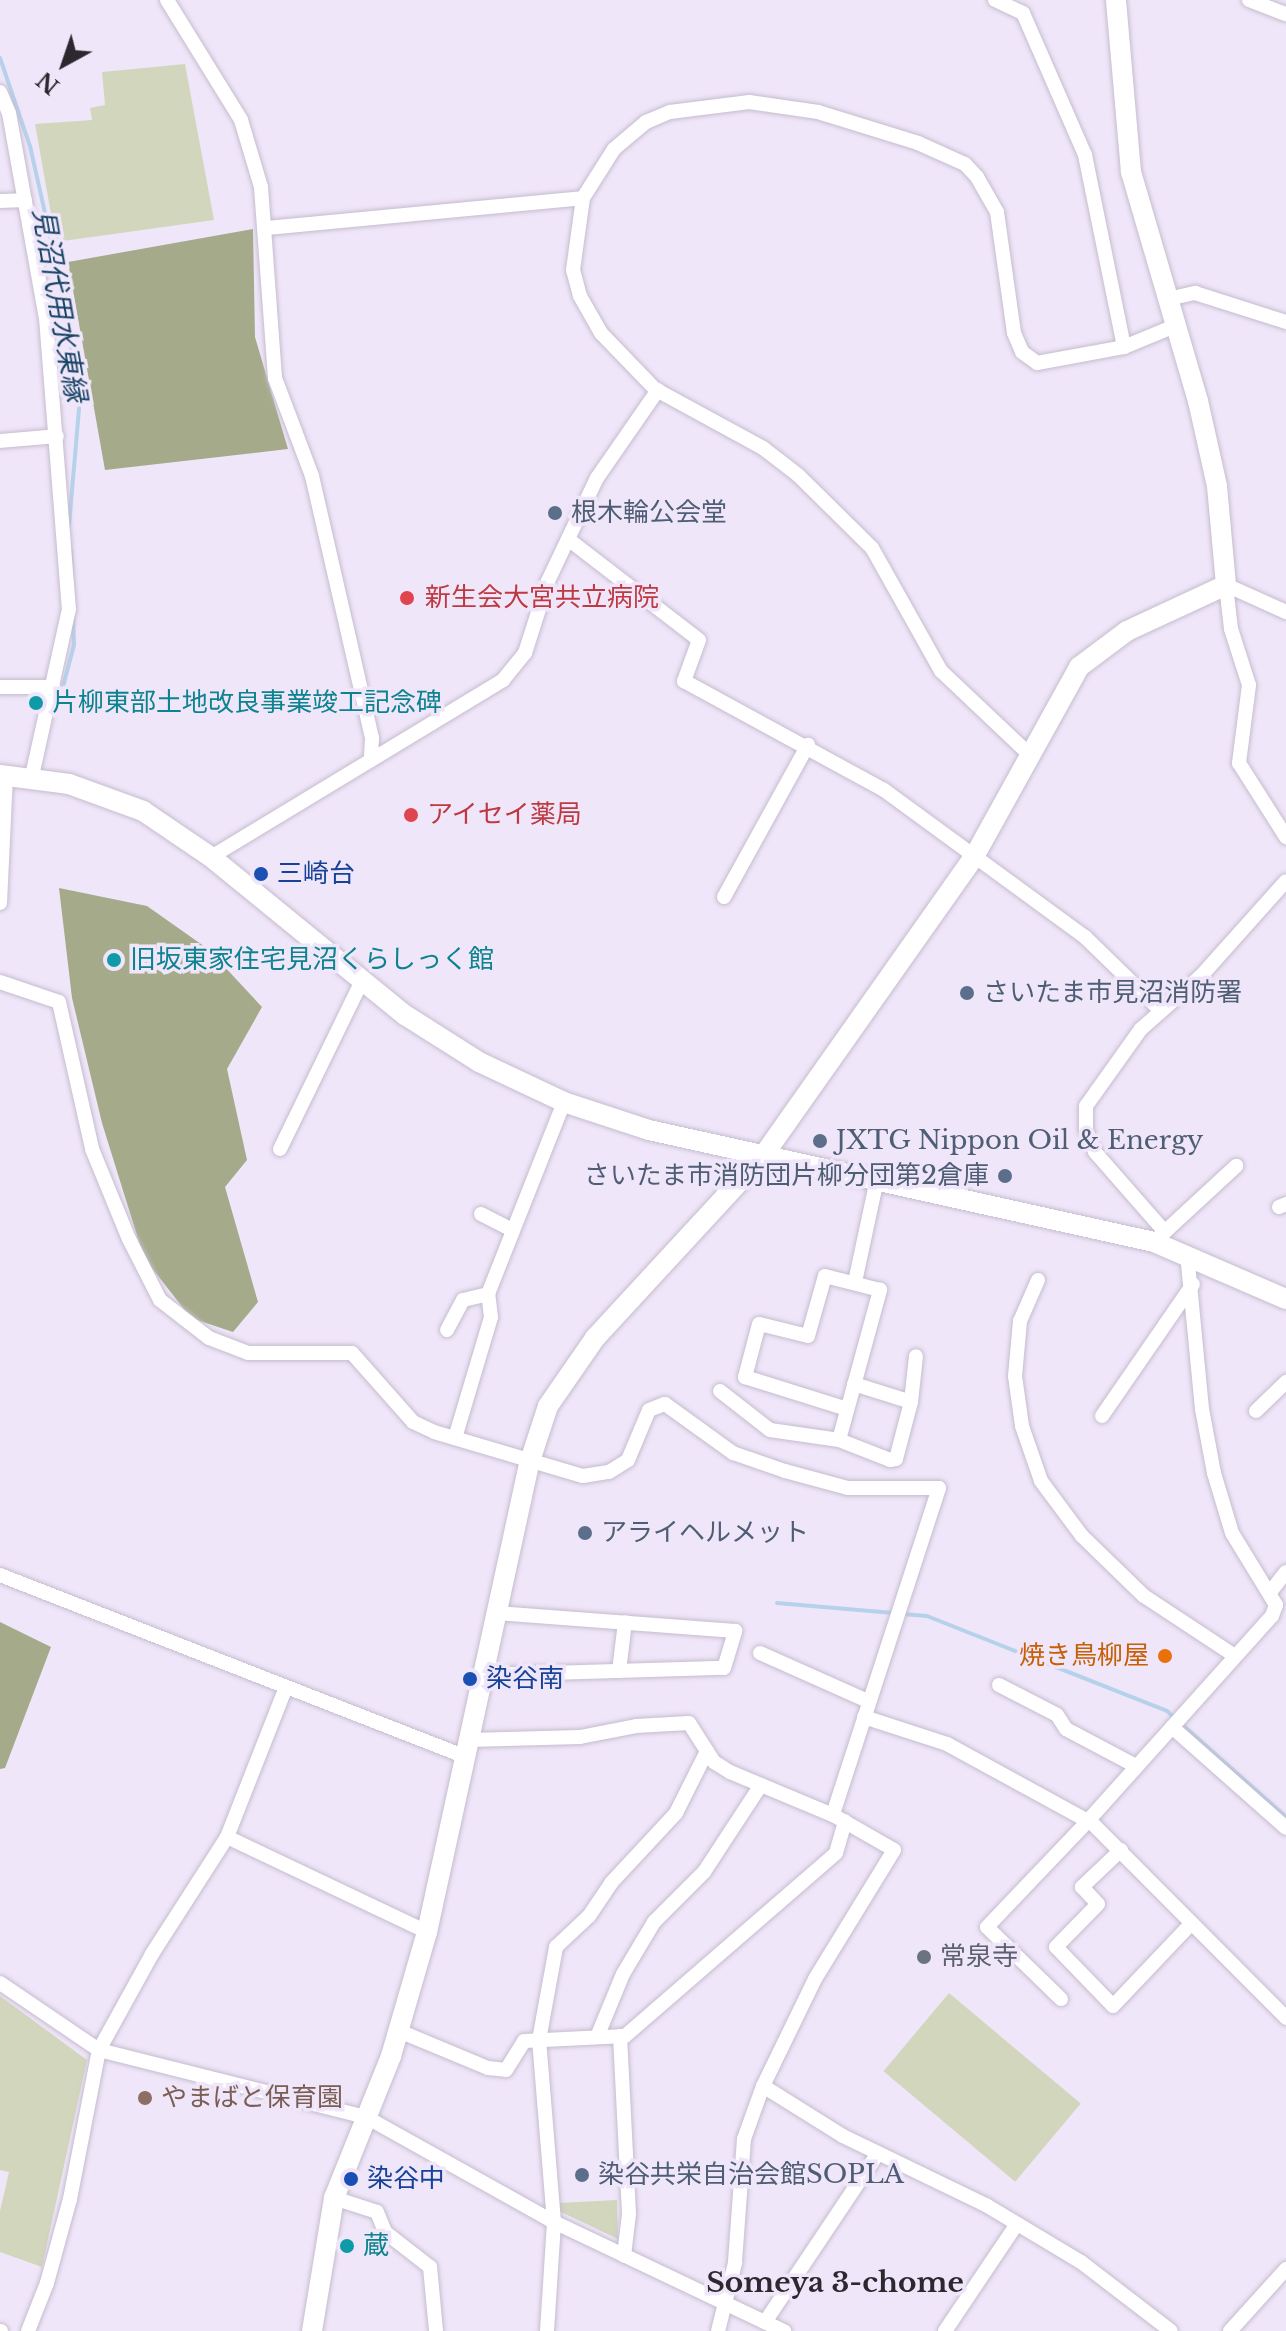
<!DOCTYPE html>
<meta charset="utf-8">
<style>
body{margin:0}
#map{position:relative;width:1286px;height:2331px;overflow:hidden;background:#f0e6f9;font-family:"Libre Baskerville","Noto Sans JP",serif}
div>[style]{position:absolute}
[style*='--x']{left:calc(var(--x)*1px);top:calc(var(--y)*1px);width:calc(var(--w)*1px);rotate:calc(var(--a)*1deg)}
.green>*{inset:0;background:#d2d6bd;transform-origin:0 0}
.forest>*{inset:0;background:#a5ab8a}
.stream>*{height:4px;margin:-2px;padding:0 2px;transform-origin:2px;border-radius:2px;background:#b6d2eb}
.roads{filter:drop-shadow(0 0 2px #c5bcce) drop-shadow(0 0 2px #c5bcce)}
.street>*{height:14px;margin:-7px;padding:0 7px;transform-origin:7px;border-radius:7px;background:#fff}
.secondary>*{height:20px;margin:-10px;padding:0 10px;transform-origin:10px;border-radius:10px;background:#fff}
.dots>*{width:22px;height:22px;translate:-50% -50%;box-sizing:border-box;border:4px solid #f0e6f9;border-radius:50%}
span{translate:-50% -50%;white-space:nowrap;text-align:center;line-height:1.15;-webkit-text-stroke:7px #f0e6f9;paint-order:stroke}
.service-label{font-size:26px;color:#4e5e75}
.left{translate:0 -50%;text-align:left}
.right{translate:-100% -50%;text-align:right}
.health-label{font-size:26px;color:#be3a42}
.culture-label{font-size:26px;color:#0d838f}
.transit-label{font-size:26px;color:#164399}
.food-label{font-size:26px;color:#c56008}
.worship-label{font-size:26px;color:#5b616d}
.education-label{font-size:26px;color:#785e54}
.water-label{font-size:28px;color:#184466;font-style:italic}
.neighbourhood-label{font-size:28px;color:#2c2830;font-weight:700}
.north{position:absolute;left:24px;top:24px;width:80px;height:80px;-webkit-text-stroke:6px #f0e6f9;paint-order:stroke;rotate:220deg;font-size:22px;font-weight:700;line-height:32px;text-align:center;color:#2c2830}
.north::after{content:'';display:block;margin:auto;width:28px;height:36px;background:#2c2830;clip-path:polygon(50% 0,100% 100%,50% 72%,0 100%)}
</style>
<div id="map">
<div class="green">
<i style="clip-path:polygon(185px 64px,214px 220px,56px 242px,35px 124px,92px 120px,90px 108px,105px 105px,102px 72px)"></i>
<i style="left:949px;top:1993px;width:172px;height:102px;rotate:40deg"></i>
<i style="clip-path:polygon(0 1996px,87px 2060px,42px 2267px,0 2252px,0 2211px,9px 2172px,0 2170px)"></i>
<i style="clip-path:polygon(617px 2200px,618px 2239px,559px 2211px,559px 2203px)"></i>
</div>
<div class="forest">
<i style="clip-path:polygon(253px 229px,255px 337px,288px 449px,105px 470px,68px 262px)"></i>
<i style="clip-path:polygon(59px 888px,147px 906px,208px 949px,262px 1007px,227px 1069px,247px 1160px,225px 1187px,258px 1302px,233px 1332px,191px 1318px,144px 1258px,102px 1123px,72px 998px)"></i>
<i style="clip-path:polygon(0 1622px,51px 1647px,5px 1768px,0 1769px)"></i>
</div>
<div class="stream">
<i style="--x:0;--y:58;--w:93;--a:71.2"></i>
<i style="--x:30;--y:146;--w:165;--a:77.4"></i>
<i style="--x:66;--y:307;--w:103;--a:82.7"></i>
<i style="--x:79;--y:409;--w:117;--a:94.9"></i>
<i style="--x:60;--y:698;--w:55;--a:-75.2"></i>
<i style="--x:74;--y:645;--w:94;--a:-91.8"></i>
<i style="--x:777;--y:1603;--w:117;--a:4.9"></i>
<i style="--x:903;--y:1614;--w:24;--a:5"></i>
<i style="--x:927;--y:1616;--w:258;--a:21.6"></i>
<i style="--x:1167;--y:1711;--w:159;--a:41.7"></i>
</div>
<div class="roads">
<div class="street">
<i style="--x:167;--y:0;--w:141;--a:58.3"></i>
<i style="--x:241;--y:120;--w:70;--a:73.4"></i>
<i style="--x:261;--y:187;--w:192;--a:85.8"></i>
<i style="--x:275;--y:378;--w:105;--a:69.3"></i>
<i style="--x:312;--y:476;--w:269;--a:77.1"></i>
<i style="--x:372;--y:738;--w:22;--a:93"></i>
<i style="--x:995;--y:0;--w:31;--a:25"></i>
<i style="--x:1023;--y:13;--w:155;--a:66.4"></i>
<i style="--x:1085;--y:155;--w:196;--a:78.5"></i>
<i style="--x:1249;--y:0;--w:40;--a:21"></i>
<i style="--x:0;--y:92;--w:23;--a:67"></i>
<i style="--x:9;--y:113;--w:208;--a:79.8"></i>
<i style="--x:46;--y:318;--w:292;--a:85.5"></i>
<i style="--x:69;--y:609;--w:171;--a:102.5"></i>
<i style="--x:0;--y:201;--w:25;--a:-2"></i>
<i style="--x:266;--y:228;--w:318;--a:-5.4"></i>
<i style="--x:1168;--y:299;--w:28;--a:-13"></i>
<i style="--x:1195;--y:293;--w:96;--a:17.7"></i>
<i style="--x:0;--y:441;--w:57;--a:-5"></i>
<i style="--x:568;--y:539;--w:165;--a:37.6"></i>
<i style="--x:699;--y:640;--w:44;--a:110.1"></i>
<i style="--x:684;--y:681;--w:228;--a:28.6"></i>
<i style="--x:884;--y:790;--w:249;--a:36.2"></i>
<i style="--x:1085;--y:937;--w:106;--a:44.2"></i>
<i style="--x:1286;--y:612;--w:66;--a:-155.8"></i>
<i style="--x:1226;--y:585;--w:44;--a:83.5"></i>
<i style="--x:1231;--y:629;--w:59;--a:72.2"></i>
<i style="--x:1249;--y:685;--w:79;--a:97.3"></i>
<i style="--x:1239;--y:763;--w:88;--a:57.6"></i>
<i style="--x:0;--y:687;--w:53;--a:0"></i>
<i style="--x:1031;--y:756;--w:124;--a:-136.6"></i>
<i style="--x:941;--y:671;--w:141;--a:-119.3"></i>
<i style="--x:872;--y:548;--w:104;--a:-135.4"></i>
<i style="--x:798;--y:475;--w:44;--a:-142.4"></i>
<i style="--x:763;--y:448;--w:123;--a:-151.4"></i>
<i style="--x:655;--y:389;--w:78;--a:-134"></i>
<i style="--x:601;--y:333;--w:43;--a:-119.6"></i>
<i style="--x:580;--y:296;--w:27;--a:-105"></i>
<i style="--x:573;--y:270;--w:73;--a:-82.1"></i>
<i style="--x:583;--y:198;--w:58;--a:-57.7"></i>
<i style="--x:614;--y:149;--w:42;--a:-40.2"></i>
<i style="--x:646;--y:122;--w:26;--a:-23"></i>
<i style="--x:670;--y:112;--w:80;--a:-7.2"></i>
<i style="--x:749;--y:102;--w:70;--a:8.2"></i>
<i style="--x:818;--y:112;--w:105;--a:17.2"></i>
<i style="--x:918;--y:143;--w:51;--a:24.1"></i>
<i style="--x:965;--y:164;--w:18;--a:47"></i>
<i style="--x:977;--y:177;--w:40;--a:60.3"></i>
<i style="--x:997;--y:212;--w:122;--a:82"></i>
<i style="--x:1014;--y:333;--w:21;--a:67"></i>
<i style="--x:1022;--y:352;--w:19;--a:36"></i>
<i style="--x:1037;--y:363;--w:88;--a:-10.4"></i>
<i style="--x:1124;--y:347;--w:57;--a:-22.5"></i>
<i style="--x:211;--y:857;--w:341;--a:-31.2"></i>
<i style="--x:503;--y:680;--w:35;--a:-51"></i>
<i style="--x:525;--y:653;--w:76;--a:-72.3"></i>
<i style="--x:548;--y:581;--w:114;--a:-64.6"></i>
<i style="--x:597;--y:478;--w:107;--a:-55.3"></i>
<i style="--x:724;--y:897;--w:174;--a:-61.1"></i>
<i style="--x:0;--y:903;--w:128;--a:-87.3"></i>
<i style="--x:0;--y:982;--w:62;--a:18.7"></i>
<i style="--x:59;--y:1002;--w:151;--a:77.3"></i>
<i style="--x:92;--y:1149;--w:97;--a:67.7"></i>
<i style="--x:129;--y:1239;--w:68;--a:63.1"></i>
<i style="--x:160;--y:1300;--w:62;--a:37.8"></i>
<i style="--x:209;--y:1338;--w:42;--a:21"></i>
<i style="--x:248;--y:1353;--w:104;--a:0"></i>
<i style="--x:352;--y:1353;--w:92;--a:48.5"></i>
<i style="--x:413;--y:1422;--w:23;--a:25"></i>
<i style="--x:434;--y:1432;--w:155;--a:16.5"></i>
<i style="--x:583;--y:1476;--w:26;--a:-9"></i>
<i style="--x:609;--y:1472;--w:22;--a:-32"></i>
<i style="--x:628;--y:1460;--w:54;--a:-67.2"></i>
<i style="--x:649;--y:1410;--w:17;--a:-21"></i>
<i style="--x:665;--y:1404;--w:84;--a:35.8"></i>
<i style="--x:733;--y:1453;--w:55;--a:19.1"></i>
<i style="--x:785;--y:1471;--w:65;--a:15.1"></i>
<i style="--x:848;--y:1488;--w:91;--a:0"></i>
<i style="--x:939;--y:1488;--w:344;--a:108"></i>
<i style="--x:280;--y:1149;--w:187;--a:-64"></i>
<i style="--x:1279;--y:1207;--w:8;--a:-23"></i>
<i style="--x:481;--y:1214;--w:35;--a:27"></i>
<i style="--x:1165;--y:1232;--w:106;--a:-131.2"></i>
<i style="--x:1095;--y:1152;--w:24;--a:-112"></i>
<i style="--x:1086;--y:1130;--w:24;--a:-90"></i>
<i style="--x:1086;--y:1106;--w:95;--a:-54.5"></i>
<i style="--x:1141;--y:1029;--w:80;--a:-41.5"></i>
<i style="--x:1201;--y:976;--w:127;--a:-48.2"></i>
<i style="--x:1157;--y:1239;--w:108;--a:-42.7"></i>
<i style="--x:1038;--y:1280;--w:45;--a:113.7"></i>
<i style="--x:1020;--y:1321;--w:55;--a:95.2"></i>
<i style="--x:1015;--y:1376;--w:50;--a:82"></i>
<i style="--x:1022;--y:1426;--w:58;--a:70.9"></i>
<i style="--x:1041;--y:1481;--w:69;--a:53.3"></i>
<i style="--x:1082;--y:1536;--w:86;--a:44.1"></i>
<i style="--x:1144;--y:1596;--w:109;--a:33.4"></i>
<i style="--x:855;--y:1282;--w:105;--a:-77.9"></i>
<i style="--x:447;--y:1330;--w:34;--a:-62"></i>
<i style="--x:463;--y:1300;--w:26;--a:-13"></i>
<i style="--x:488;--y:1294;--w:206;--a:-68.4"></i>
<i style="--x:854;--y:1384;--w:60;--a:17.5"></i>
<i style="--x:720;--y:1391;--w:63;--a:38"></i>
<i style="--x:770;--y:1430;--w:70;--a:8.2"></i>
<i style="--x:839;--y:1440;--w:55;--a:21.4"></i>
<i style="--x:890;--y:1460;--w:6;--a:-9"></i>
<i style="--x:896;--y:1459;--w:59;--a:-75.3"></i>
<i style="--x:911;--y:1402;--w:46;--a:-83.8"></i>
<i style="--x:1256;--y:1411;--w:42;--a:-44"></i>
<i style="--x:1102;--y:1416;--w:160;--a:-55.4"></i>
<i style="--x:455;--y:1438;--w:126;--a:-73.4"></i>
<i style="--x:491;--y:1317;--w:23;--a:-97"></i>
<i style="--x:839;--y:1440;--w:156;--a:-74.7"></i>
<i style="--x:880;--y:1290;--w:57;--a:-165.7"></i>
<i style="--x:825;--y:1276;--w:62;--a:105.8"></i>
<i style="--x:808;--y:1336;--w:50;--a:-166.2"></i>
<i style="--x:759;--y:1324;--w:55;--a:104.8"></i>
<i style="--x:745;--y:1377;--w:107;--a:17.4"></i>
<i style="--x:0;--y:1575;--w:500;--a:21.33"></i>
<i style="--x:1271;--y:1591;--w:24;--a:-52"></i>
<i style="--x:760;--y:1653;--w:118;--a:24"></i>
<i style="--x:619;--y:1671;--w:49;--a:-83"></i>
<i style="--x:483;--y:1675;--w:241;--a:-1.7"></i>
<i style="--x:724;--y:1668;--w:39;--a:-73"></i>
<i style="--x:735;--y:1631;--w:239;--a:-175.7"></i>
<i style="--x:999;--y:1685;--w:65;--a:27.3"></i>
<i style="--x:1057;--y:1715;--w:17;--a:57"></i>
<i style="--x:1066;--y:1729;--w:79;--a:27.9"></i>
<i style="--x:864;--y:1717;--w:87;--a:18"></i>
<i style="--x:947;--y:1744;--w:166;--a:28.7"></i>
<i style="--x:1093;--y:1824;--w:274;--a:45.1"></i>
<i style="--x:1172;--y:1727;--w:152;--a:41.5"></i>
<i style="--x:469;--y:1740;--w:111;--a:-1.5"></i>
<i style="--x:580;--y:1737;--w:57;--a:-11.1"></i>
<i style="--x:636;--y:1726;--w:53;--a:-3.2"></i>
<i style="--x:689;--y:1723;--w:46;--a:57.3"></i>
<i style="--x:714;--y:1762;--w:19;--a:32"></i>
<i style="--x:730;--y:1772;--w:112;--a:22.7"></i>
<i style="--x:833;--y:1815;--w:70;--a:29.8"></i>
<i style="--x:894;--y:1850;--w:151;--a:121.5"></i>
<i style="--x:815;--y:1979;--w:119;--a:115.9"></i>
<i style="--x:763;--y:2086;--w:56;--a:109.7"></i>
<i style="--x:744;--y:2139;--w:124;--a:94.2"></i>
<i style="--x:735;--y:2263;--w:70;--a:104"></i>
<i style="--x:227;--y:1837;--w:221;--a:25.4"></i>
<i style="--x:1121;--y:1850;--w:54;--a:136.5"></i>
<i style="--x:1082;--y:1887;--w:23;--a:47"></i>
<i style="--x:1098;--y:1904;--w:60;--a:134.3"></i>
<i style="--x:1056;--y:1947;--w:82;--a:46"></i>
<i style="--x:1113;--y:2006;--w:112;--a:-46.5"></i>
<i style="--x:0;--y:1983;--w:120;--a:34.1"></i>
<i style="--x:99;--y:2050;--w:275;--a:14.1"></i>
<i style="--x:366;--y:2117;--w:215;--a:29.2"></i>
<i style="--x:554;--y:2222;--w:255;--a:25.4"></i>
<i style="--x:1061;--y:1999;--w:103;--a:-135.8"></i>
<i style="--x:987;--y:1927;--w:144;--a:-46.4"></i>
<i style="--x:1086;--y:1823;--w:278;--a:-48.1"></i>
<i style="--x:1272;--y:1616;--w:12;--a:-70"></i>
<i style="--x:1276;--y:1605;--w:84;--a:-121.4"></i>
<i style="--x:1232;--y:1533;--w:63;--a:-106.7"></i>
<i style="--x:1214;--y:1473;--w:65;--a:-100.6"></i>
<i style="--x:1202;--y:1409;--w:156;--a:-95.5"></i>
<i style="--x:399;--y:2031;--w:96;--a:22.6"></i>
<i style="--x:488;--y:2068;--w:18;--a:6"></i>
<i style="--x:506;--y:2070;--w:34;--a:-58"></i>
<i style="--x:524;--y:2041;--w:101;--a:-2.8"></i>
<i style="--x:625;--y:2036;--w:279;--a:-40.9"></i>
<i style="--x:836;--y:1853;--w:33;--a:-74"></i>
<i style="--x:620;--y:2036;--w:178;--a:87.1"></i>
<i style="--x:629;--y:2214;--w:42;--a:96.8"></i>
<i style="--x:597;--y:2037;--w:68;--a:-67.6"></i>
<i style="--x:623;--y:1974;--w:61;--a:-59.2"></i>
<i style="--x:654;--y:1922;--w:71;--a:-45"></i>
<i style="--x:704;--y:1872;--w:104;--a:-56.8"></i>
<i style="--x:763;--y:2086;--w:94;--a:32"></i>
<i style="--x:843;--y:2136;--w:159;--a:25.8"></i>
<i style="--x:986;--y:2205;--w:111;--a:31"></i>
<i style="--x:1081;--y:2262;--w:113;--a:37.5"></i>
<i style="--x:334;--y:2198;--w:45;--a:18"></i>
<i style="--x:377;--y:2212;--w:22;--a:68"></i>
<i style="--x:385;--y:2232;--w:57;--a:37.9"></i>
<i style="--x:430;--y:2267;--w:64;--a:84.6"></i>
<i style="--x:765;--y:2322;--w:203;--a:-56.2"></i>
<i style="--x:0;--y:2331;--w:1;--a:0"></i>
<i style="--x:28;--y:2331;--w:52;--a:-68.4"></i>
<i style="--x:47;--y:2283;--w:87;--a:-74.7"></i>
<i style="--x:70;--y:2199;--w:152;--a:-79"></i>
<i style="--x:99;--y:2050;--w:110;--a:-61.1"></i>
<i style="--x:152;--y:1954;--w:139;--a:-57.3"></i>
<i style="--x:227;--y:1837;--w:161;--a:-68.5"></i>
<i style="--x:547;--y:2331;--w:109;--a:-86.3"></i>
<i style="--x:554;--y:2222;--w:183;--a:-94.7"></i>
<i style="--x:539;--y:2040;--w:95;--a:-79.6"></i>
<i style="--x:556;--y:1947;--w:45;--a:-43.2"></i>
<i style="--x:589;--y:1916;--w:40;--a:-56"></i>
<i style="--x:611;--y:1883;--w:96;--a:-47.1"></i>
<i style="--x:676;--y:1813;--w:69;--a:-63.4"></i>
<i style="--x:945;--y:2331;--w:129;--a:-56.1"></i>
<i style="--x:1230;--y:2331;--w:84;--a:-47.9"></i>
</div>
<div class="secondary">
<i style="--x:0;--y:775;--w:70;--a:7.4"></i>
<i style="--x:69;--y:784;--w:79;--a:20"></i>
<i style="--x:143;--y:811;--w:82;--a:34.1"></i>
<i style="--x:211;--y:857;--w:250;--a:39.2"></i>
<i style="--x:405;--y:1015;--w:88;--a:32.4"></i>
<i style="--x:479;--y:1062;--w:94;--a:25.2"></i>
<i style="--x:564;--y:1102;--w:89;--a:18.2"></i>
<i style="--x:649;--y:1130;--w:517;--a:12.5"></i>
<i style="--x:1154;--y:1242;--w:144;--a:23.4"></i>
<i style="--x:312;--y:2331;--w:135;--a:-80.6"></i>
<i style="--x:334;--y:2198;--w:153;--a:-68.1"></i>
<i style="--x:391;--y:2056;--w:129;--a:-73.8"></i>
<i style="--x:427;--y:1932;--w:482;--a:-77.7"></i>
<i style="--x:530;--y:1461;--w:58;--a:-71.9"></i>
<i style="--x:548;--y:1406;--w:83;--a:-55.3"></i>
<i style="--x:595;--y:1338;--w:248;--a:-47.3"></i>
<i style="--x:763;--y:1156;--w:368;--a:-54.8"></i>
<i style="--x:975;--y:855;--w:215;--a:-61"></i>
<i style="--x:1079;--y:667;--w:60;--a:-36.9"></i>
<i style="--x:1127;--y:631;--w:109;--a:-24.9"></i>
<i style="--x:1226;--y:585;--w:99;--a:-95.2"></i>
<i style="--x:1217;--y:486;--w:87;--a:-102.6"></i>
<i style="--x:1198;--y:401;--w:239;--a:-106.3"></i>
<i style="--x:1131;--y:172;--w:173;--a:-95"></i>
</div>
</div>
<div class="dots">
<i style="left:555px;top:513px;background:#5c6f8a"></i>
<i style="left:407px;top:598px;background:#e0444e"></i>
<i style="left:36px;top:703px;background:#0f9aa8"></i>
<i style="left:411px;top:815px;background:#e0444e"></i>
<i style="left:261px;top:874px;background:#1a4fb4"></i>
<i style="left:114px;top:960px;background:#0f9aa8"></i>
<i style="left:967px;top:993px;background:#5c6f8a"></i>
<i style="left:820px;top:1141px;background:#5c6f8a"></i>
<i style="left:1005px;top:1176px;background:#5c6f8a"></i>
<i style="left:585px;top:1533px;background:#5c6f8a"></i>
<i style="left:1165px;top:1656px;background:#e8710a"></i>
<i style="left:470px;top:1679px;background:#1a4fb4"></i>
<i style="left:924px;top:1957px;background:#6b7280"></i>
<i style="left:145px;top:2098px;background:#8d6e63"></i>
<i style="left:582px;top:2175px;background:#5c6f8a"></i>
<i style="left:351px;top:2179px;background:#1a4fb4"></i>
<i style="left:347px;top:2246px;background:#0f9aa8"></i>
</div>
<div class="service-label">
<span class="left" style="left:571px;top:513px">根木輪公会堂</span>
<span class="left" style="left:983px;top:993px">さいたま市見沼消防署</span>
<span class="left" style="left:836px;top:1141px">JXTG Nippon Oil &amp; Energy</span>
<span class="right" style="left:989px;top:1176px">さいたま市消防団片柳分団第2倉庫</span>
<span class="left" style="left:601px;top:1533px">アライヘルメット</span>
<span class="left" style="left:598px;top:2175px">染谷共栄自治会館SOPLA</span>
</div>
<div class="health-label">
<span class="left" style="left:425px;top:598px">新生会大宮共立病院</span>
<span class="left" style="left:427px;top:815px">アイセイ薬局</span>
</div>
<div class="culture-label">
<span class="left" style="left:52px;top:703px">片柳東部土地改良事業竣工記念碑</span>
<span class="left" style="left:130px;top:960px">旧坂東家住宅見沼くらしっく館</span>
<span class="left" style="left:363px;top:2246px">蔵</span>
</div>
<div class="transit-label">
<span class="left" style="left:277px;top:874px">三崎台</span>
<span class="left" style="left:486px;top:1679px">染谷南</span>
<span class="left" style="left:367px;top:2179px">染谷中</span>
</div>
<div class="food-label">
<span class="right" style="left:1149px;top:1656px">焼き鳥柳屋</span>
</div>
<div class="worship-label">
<span class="left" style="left:940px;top:1957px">常泉寺</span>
</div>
<div class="education-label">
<span class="left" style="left:161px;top:2098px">やまばと保育園</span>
</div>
<div class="water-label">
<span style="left:59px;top:305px;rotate:80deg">見沼代用水東縁</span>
</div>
<div class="neighbourhood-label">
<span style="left:835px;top:2283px">Someya 3-chome</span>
</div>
<div class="north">N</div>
</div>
